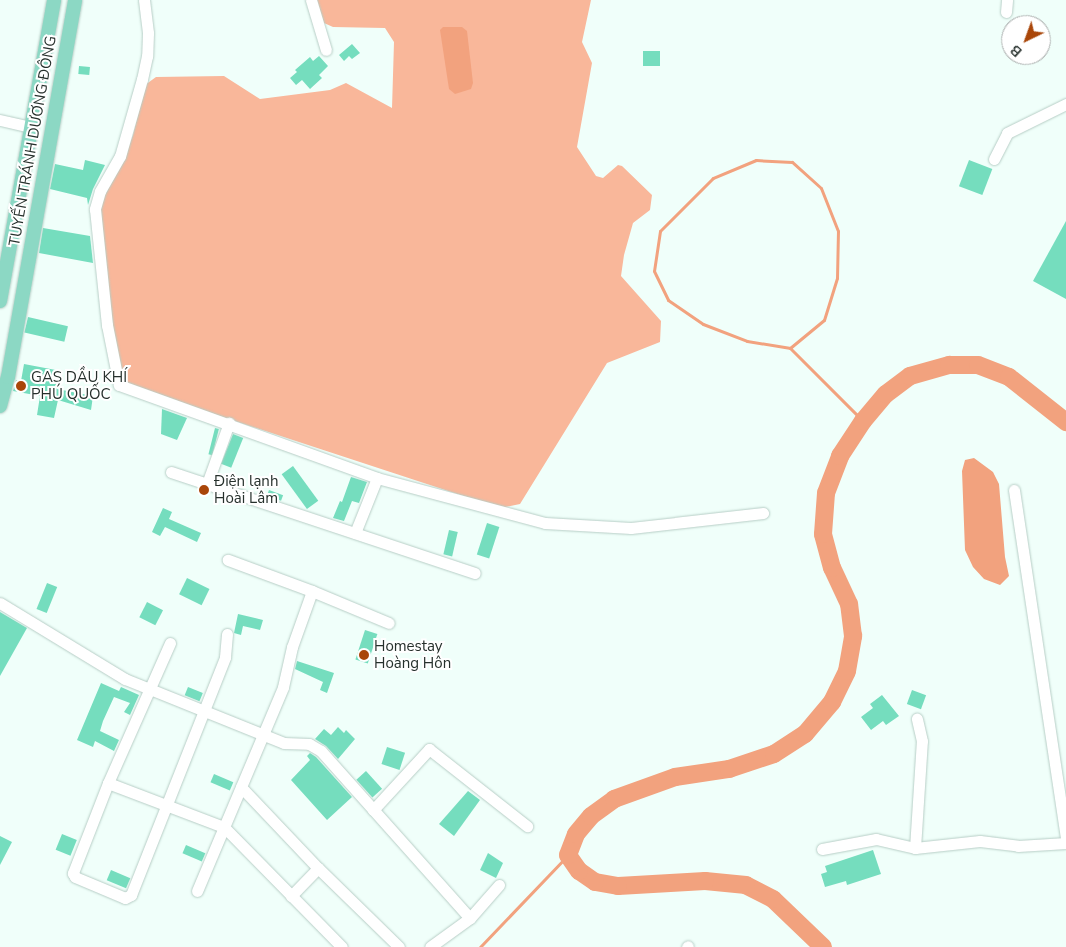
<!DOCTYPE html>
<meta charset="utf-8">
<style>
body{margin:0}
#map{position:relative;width:1066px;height:947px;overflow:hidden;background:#f0fffa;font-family:"Nunito Sans",sans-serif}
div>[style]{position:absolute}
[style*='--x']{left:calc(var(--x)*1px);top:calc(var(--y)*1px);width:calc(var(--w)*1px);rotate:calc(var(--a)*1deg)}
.forest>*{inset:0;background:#f9b79a}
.water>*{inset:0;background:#f2a27e}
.stream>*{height:3px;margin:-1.5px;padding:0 1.5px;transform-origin:1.5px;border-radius:1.5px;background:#f2a27e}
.river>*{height:18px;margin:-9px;padding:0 9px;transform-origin:9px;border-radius:9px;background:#f2a27e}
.building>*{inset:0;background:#75ddbe;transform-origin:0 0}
.roads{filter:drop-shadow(0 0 1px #b7cec6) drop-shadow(0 0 1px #b7cec6)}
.minor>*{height:11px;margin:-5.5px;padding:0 5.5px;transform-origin:5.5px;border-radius:5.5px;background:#fff}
.major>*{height:14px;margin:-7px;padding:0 7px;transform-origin:7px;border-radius:7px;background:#8cd8c4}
.dots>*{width:14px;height:14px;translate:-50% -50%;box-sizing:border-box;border:2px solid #fff;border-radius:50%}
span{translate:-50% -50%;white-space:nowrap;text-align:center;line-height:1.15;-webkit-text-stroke:4px #fff;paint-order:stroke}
.street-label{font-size:15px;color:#26302c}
.poi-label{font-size:15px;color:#26302c}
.left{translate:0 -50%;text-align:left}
.north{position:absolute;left:1001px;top:15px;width:50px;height:50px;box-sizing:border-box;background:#fff;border:1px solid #a8acab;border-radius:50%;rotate:222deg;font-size:14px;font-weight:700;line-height:20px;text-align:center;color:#26302c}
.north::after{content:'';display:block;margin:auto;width:18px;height:22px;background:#a94609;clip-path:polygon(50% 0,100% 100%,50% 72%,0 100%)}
</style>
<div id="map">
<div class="forest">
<i style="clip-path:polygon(316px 0,591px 0,582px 42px,592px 63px,577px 147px,596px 176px,603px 178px,618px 165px,622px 166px,652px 195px,650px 210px,633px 223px,624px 255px,621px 276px,661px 321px,660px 342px,607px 363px,520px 504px,500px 508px,134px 388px,124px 382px,119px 375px,100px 220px,102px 200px,124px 159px,133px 135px,145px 85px,156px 77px,224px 76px,260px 99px,330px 90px,346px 83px,392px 108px,394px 42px,385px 28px,333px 27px,324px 23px)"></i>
</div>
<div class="water">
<i style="clip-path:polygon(443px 27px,462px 27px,467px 31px,473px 83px,471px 89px,455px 94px,449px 89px,440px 30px)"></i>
<i style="clip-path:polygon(974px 458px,993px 472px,999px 484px,1005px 557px,1009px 576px,1000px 585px,984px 579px,973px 567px,965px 550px,962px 471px,965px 460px)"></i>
</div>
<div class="stream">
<i style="--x:790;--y:348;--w:44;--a:-39.5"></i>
<i style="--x:824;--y:320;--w:44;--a:-72.8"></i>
<i style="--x:837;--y:278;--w:47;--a:-88.8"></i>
<i style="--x:838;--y:231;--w:46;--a:-111.6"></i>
<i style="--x:821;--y:188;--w:39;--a:-138"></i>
<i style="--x:792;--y:162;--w:36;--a:-177"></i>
<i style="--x:756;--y:160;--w:47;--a:157.3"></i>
<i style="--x:713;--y:178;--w:75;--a:135"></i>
<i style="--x:660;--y:231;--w:40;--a:98.5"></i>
<i style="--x:654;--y:271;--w:32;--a:64"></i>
<i style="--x:668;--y:300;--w:42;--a:34.4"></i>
<i style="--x:703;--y:324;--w:47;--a:21.1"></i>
<i style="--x:747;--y:341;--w:44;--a:9.2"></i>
<i style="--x:790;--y:348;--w:103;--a:45"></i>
<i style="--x:480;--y:947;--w:127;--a:-46.3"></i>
</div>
<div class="river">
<i style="--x:823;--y:947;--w:69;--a:-136.2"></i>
<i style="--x:773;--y:899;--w:30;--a:-153"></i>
<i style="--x:746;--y:885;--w:41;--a:-174.4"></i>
<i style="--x:705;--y:881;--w:87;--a:176.7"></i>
<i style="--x:618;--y:886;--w:23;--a:-170"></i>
<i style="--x:595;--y:882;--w:19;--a:-145"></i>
<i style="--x:579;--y:871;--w:19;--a:-125"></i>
<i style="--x:568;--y:855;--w:22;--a:-69"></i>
<i style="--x:576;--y:834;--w:23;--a:-50"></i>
<i style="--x:591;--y:816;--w:29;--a:-36"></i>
<i style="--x:614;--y:799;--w:65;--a:-19.8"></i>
<i style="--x:675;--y:777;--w:55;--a:-8.4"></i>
<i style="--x:729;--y:769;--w:47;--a:-18.4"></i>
<i style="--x:774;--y:754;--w:37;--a:-33"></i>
<i style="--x:805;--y:734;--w:42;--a:-49.8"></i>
<i style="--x:832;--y:702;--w:34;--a:-64"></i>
<i style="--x:847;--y:671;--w:36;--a:-80"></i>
<i style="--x:853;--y:636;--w:32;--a:-97"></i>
<i style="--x:849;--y:604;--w:40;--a:-115"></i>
<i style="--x:832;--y:568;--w:35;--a:-105"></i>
<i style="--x:823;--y:534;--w:41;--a:-85.8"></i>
<i style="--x:826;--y:493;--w:40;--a:-69"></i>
<i style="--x:840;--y:456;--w:42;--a:-56.7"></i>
<i style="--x:863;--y:421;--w:35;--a:-50"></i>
<i style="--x:886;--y:394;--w:30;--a:-37"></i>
<i style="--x:910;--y:376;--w:41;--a:-15.8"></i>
<i style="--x:949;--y:365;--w:29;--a:0"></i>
<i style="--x:978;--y:365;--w:33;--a:21"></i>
<i style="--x:1009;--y:377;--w:73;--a:38.3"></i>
</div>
<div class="building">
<i style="clip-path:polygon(352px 44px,360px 53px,352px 59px,349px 56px,344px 61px,339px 55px)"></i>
<i style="left:643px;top:51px;width:17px;height:15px"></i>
<i style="clip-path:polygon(319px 56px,328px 66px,319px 75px,322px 78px,310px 89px,302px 80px,296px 85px,290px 78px,297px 72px,295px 70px,310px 57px,313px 61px)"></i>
<i style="left:79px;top:66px;width:11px;height:8px;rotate:5deg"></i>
<i style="clip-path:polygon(85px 160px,105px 165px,93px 189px,88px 205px,87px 198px,50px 189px,55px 164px,83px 170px)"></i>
<i style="left:969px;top:160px;width:25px;height:28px;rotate:21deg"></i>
<i style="clip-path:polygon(1066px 221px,1066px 299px,1033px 281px)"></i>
<i style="clip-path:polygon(43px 228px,90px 236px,93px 263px,39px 253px)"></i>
<i style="left:28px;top:317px;width:41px;height:16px;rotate:13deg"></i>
<i style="clip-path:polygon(24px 364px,61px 371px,57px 389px,93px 396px,91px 410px,58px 400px,54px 418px,37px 415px,40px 396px,13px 391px,16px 380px,21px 381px)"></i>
<i style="clip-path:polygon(162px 409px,187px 418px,177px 440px,161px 434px)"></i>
<i style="left:215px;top:428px;width:4px;height:27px;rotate:14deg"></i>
<i style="left:233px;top:434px;width:11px;height:32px;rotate:22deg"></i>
<i style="left:293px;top:466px;width:43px;height:14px;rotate:54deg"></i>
<i style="clip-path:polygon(351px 477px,367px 482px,359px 503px,352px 501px,344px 521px,333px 518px,340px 501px,342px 502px)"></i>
<i style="left:269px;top:490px;width:15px;height:6px;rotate:20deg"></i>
<i style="clip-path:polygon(163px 508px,172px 512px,169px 519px,201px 533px,197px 542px,165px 527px,160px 536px,152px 532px)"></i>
<i style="left:487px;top:523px;width:13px;height:33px;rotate:18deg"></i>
<i style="left:449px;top:530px;width:9px;height:25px;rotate:13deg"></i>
<i style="left:187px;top:578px;width:25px;height:18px;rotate:26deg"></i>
<i style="left:47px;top:583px;width:11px;height:28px;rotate:22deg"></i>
<i style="left:147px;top:602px;width:18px;height:17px;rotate:27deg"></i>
<i style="clip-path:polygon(0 612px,27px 628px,0 676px)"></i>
<i style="clip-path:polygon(238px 614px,263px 620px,260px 630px,243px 626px,241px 635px,234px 633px)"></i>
<i style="left:365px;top:630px;width:13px;height:31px;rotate:18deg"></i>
<i style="clip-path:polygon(297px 661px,334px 673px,327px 693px,320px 690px,323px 682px,295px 669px)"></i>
<i style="clip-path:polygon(101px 683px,119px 691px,121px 687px,139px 695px,130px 715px,124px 712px,130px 703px,114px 697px,103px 721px,100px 731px,119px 740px,114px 751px,95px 741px,93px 747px,77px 740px)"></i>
<i style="left:188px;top:687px;width:16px;height:9px;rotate:22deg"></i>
<i style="left:912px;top:690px;width:15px;height:15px;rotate:20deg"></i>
<i style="clip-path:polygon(882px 695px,899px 716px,886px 725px,883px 721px,871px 730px,861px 717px,873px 708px,870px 704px)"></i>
<i style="clip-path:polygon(338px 727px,344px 733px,346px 730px,355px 739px,338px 759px,326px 746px,315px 739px,324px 729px,331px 735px)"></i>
<i style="left:387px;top:747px;width:19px;height:18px;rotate:18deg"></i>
<i style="clip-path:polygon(310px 753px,316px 757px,352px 797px,327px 820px,291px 780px,310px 760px,307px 756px)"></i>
<i style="left:366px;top:771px;width:24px;height:13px;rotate:48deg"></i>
<i style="left:214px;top:774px;width:21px;height:9px;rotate:23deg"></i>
<i style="clip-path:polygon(468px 791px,480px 800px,454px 836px,439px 824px)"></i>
<i style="left:62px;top:834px;width:16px;height:17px;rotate:22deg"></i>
<i style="clip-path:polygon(0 836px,12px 842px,0 865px)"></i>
<i style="left:186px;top:845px;width:21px;height:9px;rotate:23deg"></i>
<i style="clip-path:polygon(873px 850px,881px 874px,847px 885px,846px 881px,825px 887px,821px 874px,827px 872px,825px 866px)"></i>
<i style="clip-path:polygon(488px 853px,503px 863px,496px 878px,480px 870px)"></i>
<i style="left:111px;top:870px;width:21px;height:11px;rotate:23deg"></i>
</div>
<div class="roads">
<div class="minor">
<i style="--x:144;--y:0;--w:33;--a:83"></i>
<i style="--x:148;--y:33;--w:23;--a:92"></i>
<i style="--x:147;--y:56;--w:24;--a:102"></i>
<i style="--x:142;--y:79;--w:80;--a:105.9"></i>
<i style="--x:120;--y:156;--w:40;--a:119.7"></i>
<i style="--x:100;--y:191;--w:19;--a:106"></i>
<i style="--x:95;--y:209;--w:117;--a:84.1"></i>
<i style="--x:107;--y:325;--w:61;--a:78.7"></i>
<i style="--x:119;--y:385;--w:274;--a:19.8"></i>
<i style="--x:377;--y:478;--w:174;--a:15"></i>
<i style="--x:545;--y:523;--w:86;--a:3.3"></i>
<i style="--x:631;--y:528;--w:133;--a:-6.5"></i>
<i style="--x:311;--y:0;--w:52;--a:73.3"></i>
<i style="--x:1006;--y:12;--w:12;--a:-85"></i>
<i style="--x:0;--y:120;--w:32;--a:13"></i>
<i style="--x:994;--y:159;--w:29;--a:-63"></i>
<i style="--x:1007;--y:133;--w:66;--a:-26.2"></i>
<i style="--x:171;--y:472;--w:320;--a:18.4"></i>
<i style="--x:207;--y:484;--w:65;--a:-70.2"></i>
<i style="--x:1014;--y:490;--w:353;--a:81.5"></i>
<i style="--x:355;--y:533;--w:59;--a:-68.2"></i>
<i style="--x:312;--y:591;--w:83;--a:22.6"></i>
<i style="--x:0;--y:603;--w:146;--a:31.3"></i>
<i style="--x:125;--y:679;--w:171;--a:21.9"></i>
<i style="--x:284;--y:743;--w:25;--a:2"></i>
<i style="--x:309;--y:744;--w:14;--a:30"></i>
<i style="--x:321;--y:751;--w:224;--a:48.3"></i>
<i style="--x:470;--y:918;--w:49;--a:144.1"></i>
<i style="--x:170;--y:643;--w:153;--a:113.9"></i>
<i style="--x:108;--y:783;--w:97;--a:111.3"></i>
<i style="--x:73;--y:873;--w:4;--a:63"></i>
<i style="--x:75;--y:877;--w:54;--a:22.8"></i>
<i style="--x:125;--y:898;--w:7;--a:-27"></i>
<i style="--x:131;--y:895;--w:256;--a:-68.4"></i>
<i style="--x:225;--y:657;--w:23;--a:-85"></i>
<i style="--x:108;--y:783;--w:124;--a:20.8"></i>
<i style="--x:224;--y:827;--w:168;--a:45.5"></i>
<i style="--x:241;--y:787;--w:112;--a:46.5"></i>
<i style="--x:318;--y:868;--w:113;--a:44.3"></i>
<i style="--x:373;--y:810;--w:83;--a:-47.4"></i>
<i style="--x:429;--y:749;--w:125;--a:38.2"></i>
<i style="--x:915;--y:848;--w:107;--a:-86.3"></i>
<i style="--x:922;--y:741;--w:23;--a:-103"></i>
<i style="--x:822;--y:849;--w:55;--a:-10.5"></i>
<i style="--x:876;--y:839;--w:40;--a:13"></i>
<i style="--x:915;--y:848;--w:65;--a:-6.1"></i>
<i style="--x:980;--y:841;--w:38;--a:7"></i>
<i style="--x:1018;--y:846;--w:48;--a:-3.6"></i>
<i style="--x:197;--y:891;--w:221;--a:-67.1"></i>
<i style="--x:283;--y:687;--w:41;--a:-77.3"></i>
<i style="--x:292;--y:647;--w:59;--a:-70.3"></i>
<i style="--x:312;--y:591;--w:90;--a:-159.7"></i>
<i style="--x:291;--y:896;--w:39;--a:-46"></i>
<i style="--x:470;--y:918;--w:44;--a:-48.7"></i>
<i style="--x:687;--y:947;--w:1;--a:-45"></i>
</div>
<div class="major">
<i style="--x:0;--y:301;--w:306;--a:-79.8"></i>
<i style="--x:0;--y:406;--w:30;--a:-75"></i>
<i style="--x:8;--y:377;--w:383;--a:-79.9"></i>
</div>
</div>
<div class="dots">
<i style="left:21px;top:386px;background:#a94609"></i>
<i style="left:204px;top:490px;background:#a94609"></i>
<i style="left:364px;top:655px;background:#a94609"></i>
</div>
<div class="street-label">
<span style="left:33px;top:141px;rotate:-80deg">TUYẾN TRÁNH DƯƠNG ĐÔNG</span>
</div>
<div class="poi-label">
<span class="left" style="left:31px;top:386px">GAS DẦU KHÍ<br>PHÚ QUỐC</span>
<span class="left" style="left:214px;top:490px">Điện lạnh<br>Hoài Lâm</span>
<span class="left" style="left:374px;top:655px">Homestay<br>Hoàng Hôn</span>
</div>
<div class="north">B</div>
</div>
